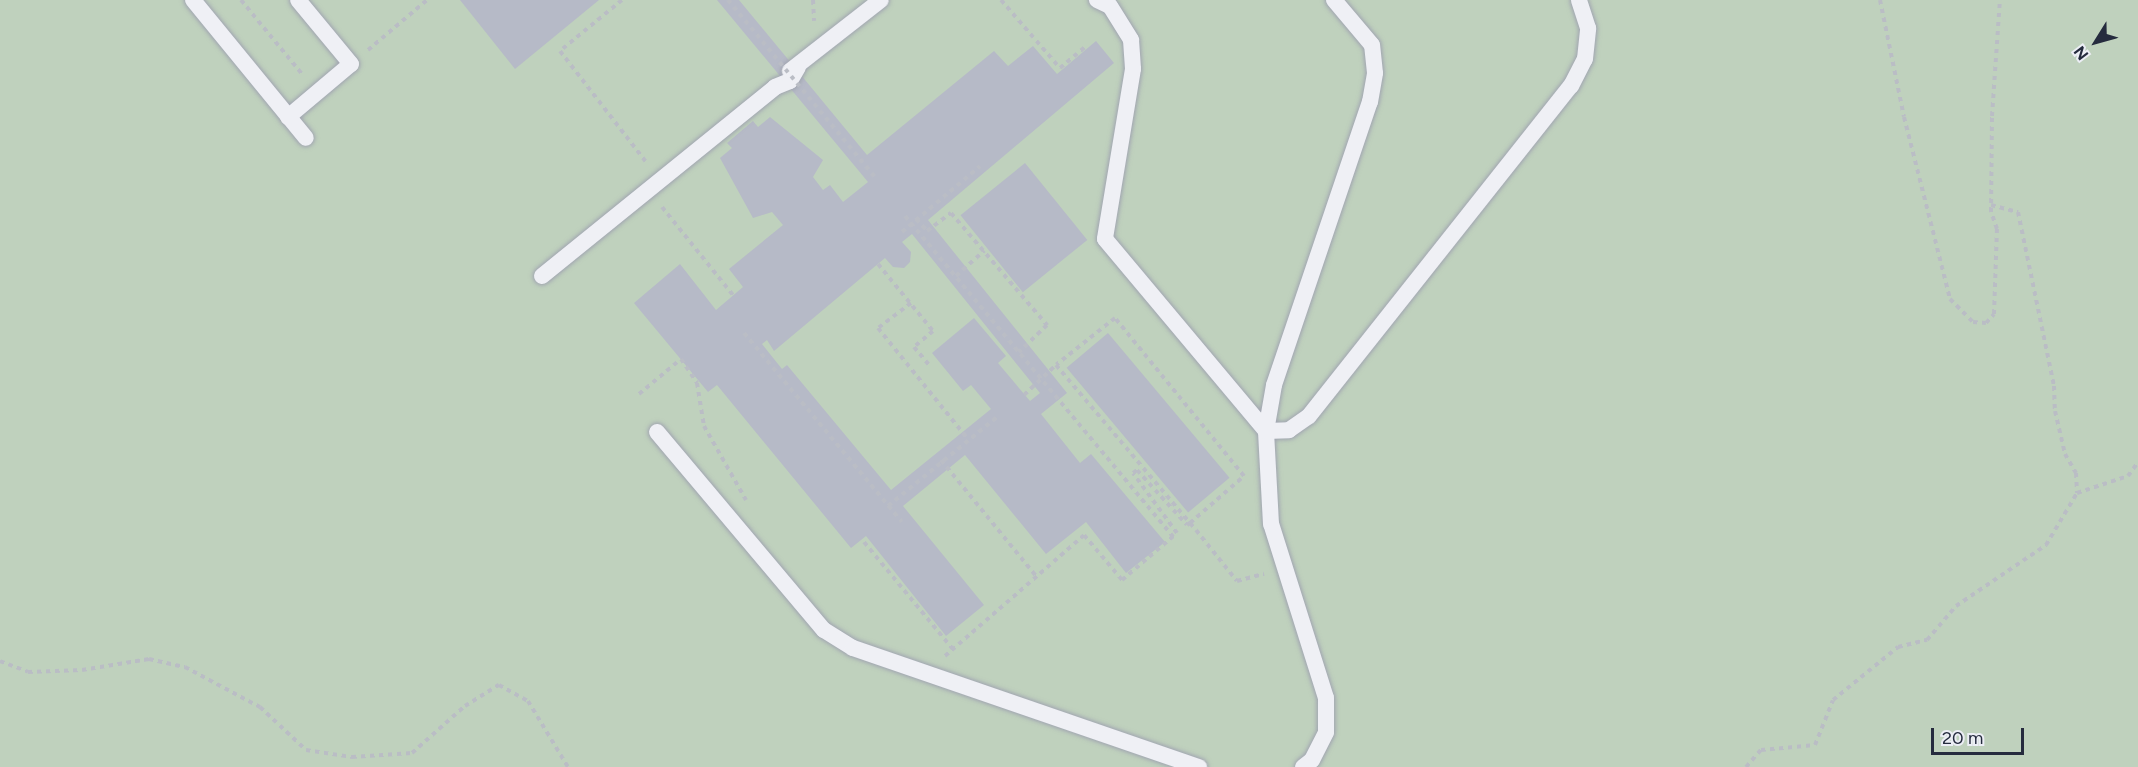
<!DOCTYPE html>
<style>
body{margin:0}
#map{position:relative;width:2138px;height:767px;overflow:hidden;background:#dcdfe7;font-family:Figtree,sans-serif}
div>[style]{position:absolute}
[style*='--x']{left:calc(var(--x)*1px);top:calc(var(--y)*1px);width:calc(var(--w)*1px);rotate:calc(var(--a)*1deg)}
.green>*{inset:0;background:#bfd1bd;transform-origin:0 0}
.building>*{inset:0;background:#b6bac7;transform-origin:0 0}
.path>*{height:4px;margin-top:-2px;transform-origin:0;background:repeating-linear-gradient(90deg,#babdc5 0 4.5px,transparent 0 9px)}
.roads{filter:drop-shadow(0 0 2px #a1a5b1) drop-shadow(0 0 2px #a1a5b1)}
.lane>*{height:16px;margin:-8px;padding:0 8px;transform-origin:8px;border-radius:8px;background:#eff0f5}
.path-bridge>*{height:4px;margin-top:-2px;transform-origin:0;background:repeating-linear-gradient(90deg,#babdc5 0 4.5px,transparent 0 9px)}
span{translate:-50% -50%;white-space:nowrap;text-align:center;line-height:1.15;-webkit-text-stroke:5px #eceef5;paint-order:stroke}
.north{position:absolute;left:2066px;top:12px;width:60px;height:60px;-webkit-text-stroke:4px #eceef5;paint-order:stroke;rotate:233deg;font-size:16px;font-weight:700;line-height:24px;text-align:center;color:#252b3e}
.north::after{content:'';display:block;margin:auto;width:21px;height:27px;background:#252b3e;clip-path:polygon(50% 0,100% 100%,50% 72%,0 100%)}
.scale{position:absolute;left:1931px;top:728px;width:93px;height:27px;box-sizing:border-box;border:3px solid #252b3e;border-top:0;padding-left:8px;font-size:18px;line-height:21px;white-space:nowrap;color:#252b3e;-webkit-text-stroke:4px #eceef5;paint-order:stroke}
</style>
<div id="map">
<div class="green">
<i style="left:0;top:0;width:2138px;height:767px"></i>
</div>
<div class="building">
<i style="clip-path:polygon(460px 0,599px 0,515px 69px)"></i>
<i style="clip-path:polygon(evenodd,717px 0,739px 0,867px 155px,994px 51px,1008px 66px,1033px 46px,1057px 74px,1096px 41px,1114px 63px,928px 220px,1067px 393px,1041px 414px,1080px 463px,1091px 454px,1165px 542px,1126px 573px,1086px 522px,1046px 554px,965px 455px,903px 506px,984px 605px,946px 636px,866px 536px,851px 548px,717px 385px,708px 392px,634px 303px,680px 264px,716px 310px,743px 287px,729px 269px,783px 225px,772px 212px,753px 218px,720px 158px,732px 148px,727px 143px,753px 121px,758px 127px,770px 117px,823px 160px,813px 177px,823px 190px,830px 185px,843px 202px,868px 182px,717px 0,912px 234px,1040px 393px,1030px 401px,998px 363px,1006px 356px,974px 318px,932px 353px,963px 391px,971px 385px,991px 409px,891px 490px,787px 365px,782px 369px,762px 344px,767px 340px,774px 351px,885px 258px,893px 267px,904px 268px,910px 262px,911px 252px,902px 242px,912px 234px)"></i>
<i style="left:1025px;top:163px;width:99px;height:83px;rotate:51deg"></i>
<i style="left:1108px;top:333px;width:189px;height:54px;rotate:50deg"></i>
</div>
<div class="path">
<i style="--x:241;--y:0;--w:96;--a:50.5"></i>
<i style="--x:622;--y:0;--w:80;--a:140.6"></i>
<i style="--x:560;--y:51;--w:142;--a:52.2"></i>
<i style="--x:813;--y:0;--w:21;--a:87"></i>
<i style="--x:1001;--y:0;--w:90;--a:49.1"></i>
<i style="--x:1060;--y:68;--w:34;--a:-40"></i>
<i style="--x:1880;--y:0;--w:119;--a:78.4"></i>
<i style="--x:1904;--y:117;--w:188;--a:75.8"></i>
<i style="--x:1950;--y:299;--w:33;--a:45"></i>
<i style="--x:1973;--y:322;--w:13;--a:4"></i>
<i style="--x:1986;--y:323;--w:12;--a:-48"></i>
<i style="--x:1994;--y:314;--w:85;--a:-88"></i>
<i style="--x:1997;--y:229;--w:18;--a:-109"></i>
<i style="--x:1991;--y:212;--w:96;--a:-89.4"></i>
<i style="--x:1992;--y:116;--w:116;--a:-86.1"></i>
<i style="--x:368;--y:50;--w:77;--a:-40.3"></i>
<i style="--x:1991;--y:205;--w:28;--a:15"></i>
<i style="--x:2018;--y:212;--w:178;--a:78.3"></i>
<i style="--x:2054;--y:386;--w:25;--a:88"></i>
<i style="--x:2055;--y:411;--w:44;--a:76.9"></i>
<i style="--x:2065;--y:454;--w:22;--a:60"></i>
<i style="--x:2076;--y:473;--w:20;--a:87"></i>
<i style="--x:662;--y:207;--w:113;--a:51.1"></i>
<i style="--x:905;--y:216;--w:418;--a:50.1"></i>
<i style="--x:916;--y:219;--w:16;--a:47"></i>
<i style="--x:927;--y:231;--w:30;--a:-37"></i>
<i style="--x:951;--y:213;--w:148;--a:49.4"></i>
<i style="--x:1047;--y:325;--w:39;--a:136"></i>
<i style="--x:902;--y:232;--w:102;--a:-40.2"></i>
<i style="--x:878;--y:264;--w:87;--a:50.6"></i>
<i style="--x:933;--y:331;--w:25;--a:140"></i>
<i style="--x:914;--y:347;--w:23;--a:50"></i>
<i style="--x:956;--y:276;--w:38;--a:-42"></i>
<i style="--x:911;--y:303;--w:41;--a:142.9"></i>
<i style="--x:878;--y:328;--w:143;--a:51"></i>
<i style="--x:744;--y:333;--w:246;--a:50.1"></i>
<i style="--x:639;--y:394;--w:55;--a:-39.8"></i>
<i style="--x:681;--y:359;--w:29;--a:56"></i>
<i style="--x:697;--y:383;--w:44;--a:80.8"></i>
<i style="--x:704;--y:426;--w:85;--a:60.4"></i>
<i style="--x:1024;--y:395;--w:44;--a:-43.2"></i>
<i style="--x:941;--y:460;--w:150;--a:50.7"></i>
<i style="--x:888;--y:506;--w:141;--a:-39.2"></i>
<i style="--x:864;--y:542;--w:138;--a:50.3"></i>
<i style="--x:945;--y:656;--w:184;--a:-41"></i>
<i style="--x:1084;--y:535;--w:59;--a:49.8"></i>
<i style="--x:1122;--y:580;--w:72;--a:-40.5"></i>
<i style="--x:1177;--y:533;--w:74;--a:-126.3"></i>
<i style="--x:1133;--y:473;--w:5;--a:-37"></i>
<i style="--x:1137;--y:470;--w:74;--a:47.7"></i>
<i style="--x:1187;--y:525;--w:4;--a:-34"></i>
<i style="--x:1190;--y:523;--w:72;--a:-41"></i>
<i style="--x:1244;--y:476;--w:204;--a:-129.2"></i>
<i style="--x:1115;--y:318;--w:75;--a:141.5"></i>
<i style="--x:1056;--y:365;--w:207;--a:49.7"></i>
<i style="--x:1190;--y:523;--w:9;--a:49"></i>
<i style="--x:1196;--y:530;--w:65;--a:51.2"></i>
<i style="--x:1237;--y:581;--w:28;--a:-15"></i>
<i style="--x:0;--y:661;--w:30;--a:21"></i>
<i style="--x:28;--y:672;--w:54;--a:-2.1"></i>
<i style="--x:82;--y:670;--w:68;--a:-9.3"></i>
<i style="--x:149;--y:659;--w:37;--a:13"></i>
<i style="--x:185;--y:667;--w:85;--a:28.1"></i>
<i style="--x:260;--y:707;--w:63;--a:43.1"></i>
<i style="--x:306;--y:750;--w:47;--a:8.7"></i>
<i style="--x:352;--y:757;--w:60;--a:-3.8"></i>
<i style="--x:412;--y:753;--w:71;--a:-41.6"></i>
<i style="--x:465;--y:706;--w:40;--a:-32"></i>
<i style="--x:499;--y:685;--w:33;--a:29"></i>
<i style="--x:528;--y:701;--w:77;--a:58.8"></i>
<i style="--x:1746;--y:767;--w:23;--a:-49"></i>
<i style="--x:1761;--y:750;--w:54;--a:-5.3"></i>
<i style="--x:1815;--y:745;--w:48;--a:-68.2"></i>
<i style="--x:1833;--y:700;--w:84;--a:-39.2"></i>
<i style="--x:1898;--y:647;--w:30;--a:-14"></i>
<i style="--x:1927;--y:640;--w:45;--a:-49.5"></i>
<i style="--x:1956;--y:606;--w:109;--a:-34.1"></i>
<i style="--x:2046;--y:545;--w:61;--a:-59.2"></i>
<i style="--x:2077;--y:493;--w:54;--a:-18.4"></i>
<i style="--x:2128;--y:476;--w:17;--a:-54"></i>
</div>
<div class="roads">
<div class="lane">
<i style="--x:193;--y:0;--w:178;--a:50.7"></i>
<i style="--x:1097;--y:0;--w:14;--a:25"></i>
<i style="--x:1110;--y:6;--w:40;--a:58"></i>
<i style="--x:1131;--y:40;--w:29;--a:86"></i>
<i style="--x:1133;--y:69;--w:172;--a:99.4"></i>
<i style="--x:1105;--y:239;--w:251;--a:50"></i>
<i style="--x:790;--y:71;--w:115;--a:-38"></i>
<i style="--x:288;--y:117;--w:82;--a:-40.1"></i>
<i style="--x:351;--y:64;--w:83;--a:-129.6"></i>
<i style="--x:542;--y:276;--w:300;--a:-39"></i>
<i style="--x:775;--y:87;--w:16;--a:-22"></i>
<i style="--x:790;--y:81;--w:16;--a:-60"></i>
<i style="--x:1266;--y:431;--w:23;--a:-2"></i>
<i style="--x:1289;--y:430;--w:24;--a:-35"></i>
<i style="--x:1309;--y:416;--w:421;--a:-51.6"></i>
<i style="--x:1571;--y:86;--w:30;--a:-63"></i>
<i style="--x:1585;--y:59;--w:31;--a:-84"></i>
<i style="--x:1588;--y:28;--w:29;--a:-108"></i>
<i style="--x:657;--y:432;--w:259;--a:49.9"></i>
<i style="--x:824;--y:630;--w:34;--a:32"></i>
<i style="--x:853;--y:648;--w:366;--a:19"></i>
<i style="--x:1303;--y:767;--w:11;--a:-38"></i>
<i style="--x:1312;--y:760;--w:31;--a:-63"></i>
<i style="--x:1326;--y:732;--w:34;--a:-90"></i>
<i style="--x:1326;--y:698;--w:182;--a:-107.5"></i>
<i style="--x:1271;--y:524;--w:93;--a:-93.1"></i>
<i style="--x:1266;--y:431;--w:47;--a:-80.1"></i>
<i style="--x:1274;--y:385;--w:299;--a:-71.3"></i>
<i style="--x:1370;--y:102;--w:29;--a:-80"></i>
<i style="--x:1375;--y:73;--w:28;--a:-96"></i>
<i style="--x:1372;--y:45;--w:59;--a:-130.2"></i>
</div>
</div>
<div class="path-bridge">
<i style="--x:728;--y:0;--w:230;--a:50.3"></i>
</div>
<div class="north">N</div>
<div class="scale">20 m</div>
</div>
